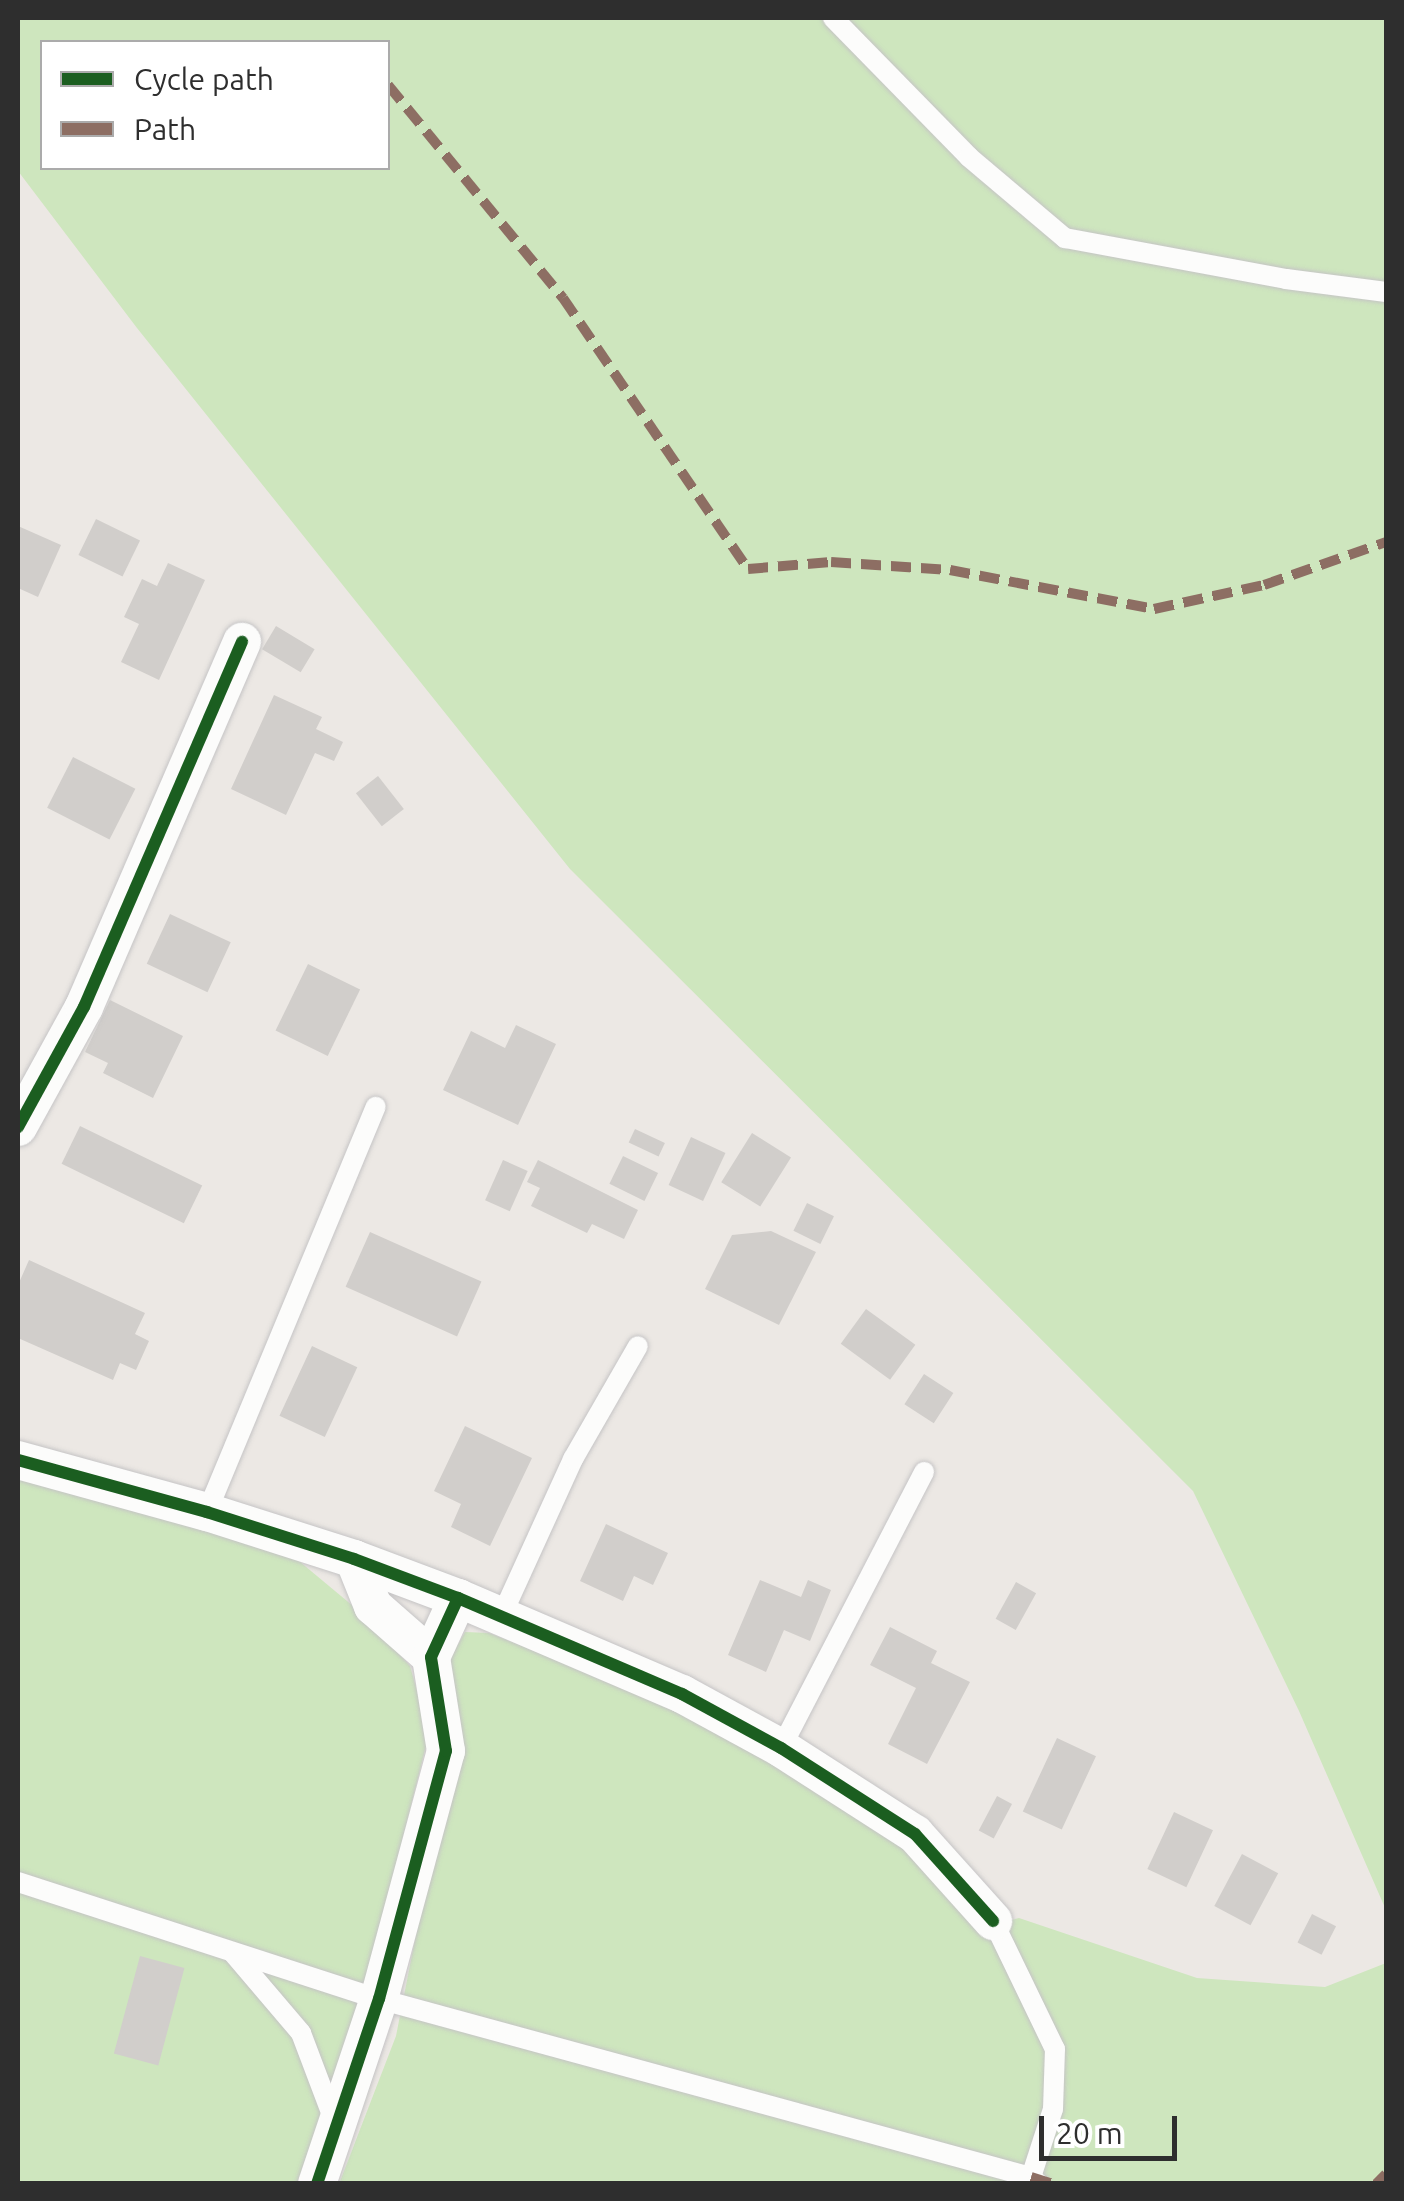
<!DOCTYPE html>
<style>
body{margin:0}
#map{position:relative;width:1404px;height:2201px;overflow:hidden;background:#ece8e4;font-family:Ubuntu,sans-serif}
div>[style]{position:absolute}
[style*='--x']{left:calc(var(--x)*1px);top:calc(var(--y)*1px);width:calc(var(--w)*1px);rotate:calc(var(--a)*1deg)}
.green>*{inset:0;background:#cee6be}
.building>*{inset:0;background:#d1cecb;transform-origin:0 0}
.roads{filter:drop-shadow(0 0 2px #c5c4c5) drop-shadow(0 0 2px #c5c4c5)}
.lane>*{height:20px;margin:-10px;padding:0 10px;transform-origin:10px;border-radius:10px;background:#fcfcfb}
.street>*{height:38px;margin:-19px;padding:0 19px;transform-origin:19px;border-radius:19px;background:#fcfcfb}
.quiet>*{height:10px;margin-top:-5px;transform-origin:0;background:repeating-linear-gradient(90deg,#8d6e63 0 20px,transparent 0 30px)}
.cycleway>*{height:12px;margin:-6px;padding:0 6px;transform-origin:6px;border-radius:6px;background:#1b5e20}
span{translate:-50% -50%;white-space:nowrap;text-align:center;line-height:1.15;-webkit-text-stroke:8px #fff;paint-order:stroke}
.frame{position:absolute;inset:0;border:20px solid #2e2e2e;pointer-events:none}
.legend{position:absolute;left:40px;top:40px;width:350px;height:130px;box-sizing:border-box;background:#fff;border:2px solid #ababab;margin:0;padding:12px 18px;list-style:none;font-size:30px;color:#2e2e2e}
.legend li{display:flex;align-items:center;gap:20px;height:50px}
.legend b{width:50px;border:2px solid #ababab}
.scale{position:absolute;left:1039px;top:2116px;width:138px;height:45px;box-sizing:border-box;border:5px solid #2e2e2e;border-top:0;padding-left:12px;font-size:30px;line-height:35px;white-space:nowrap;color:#2e2e2e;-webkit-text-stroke:8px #fff;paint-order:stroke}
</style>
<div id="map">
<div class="green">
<i style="clip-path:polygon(evenodd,18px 18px,1386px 18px,1386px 1910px,1299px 1711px,1193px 1491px,570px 869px,137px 328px,18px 171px,18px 18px,42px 42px,388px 42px,388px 168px,42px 168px,42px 42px)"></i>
<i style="clip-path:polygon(18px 1474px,204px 1527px,299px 1561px,359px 1611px,410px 1666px,429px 1734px,358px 2016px,297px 2183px,18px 2183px)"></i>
<i style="clip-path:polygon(465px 1632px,489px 1633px,677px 1706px,907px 1844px,977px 1929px,1019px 1918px,1197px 1978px,1325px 1987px,1386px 1963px,1386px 2183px,339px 2184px,396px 2036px,423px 1899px,450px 1659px)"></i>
</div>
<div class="building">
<i style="left:96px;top:519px;width:49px;height:40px;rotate:26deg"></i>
<i style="clip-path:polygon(18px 526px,61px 545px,38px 597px,18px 588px)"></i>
<i style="clip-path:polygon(168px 563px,205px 580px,159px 680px,121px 662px,139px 624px,124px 617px,142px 579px,157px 586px)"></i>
<i style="left:276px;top:626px;width:45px;height:27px;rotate:31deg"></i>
<i style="clip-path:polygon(274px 695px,322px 717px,316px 729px,343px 742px,334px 761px,315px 753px,286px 815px,231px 789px)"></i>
<i style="left:73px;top:757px;width:70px;height:57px;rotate:27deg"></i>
<i style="left:378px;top:776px;width:42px;height:28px;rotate:52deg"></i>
<i style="left:170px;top:914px;width:67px;height:55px;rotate:25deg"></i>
<i style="left:308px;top:964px;width:58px;height:74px;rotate:26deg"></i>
<i style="clip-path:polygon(110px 1000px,183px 1036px,153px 1098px,103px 1073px,108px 1063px,85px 1052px)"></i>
<i style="clip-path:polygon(516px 1025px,556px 1044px,518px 1125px,443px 1090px,471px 1031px,505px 1048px)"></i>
<i style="left:80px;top:1126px;width:136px;height:42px;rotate:26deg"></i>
<i style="left:635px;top:1129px;width:33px;height:15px;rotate:25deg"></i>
<i style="left:752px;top:1133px;width:46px;height:58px;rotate:32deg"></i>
<i style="left:691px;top:1137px;width:38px;height:53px;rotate:25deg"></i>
<i style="left:623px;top:1156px;width:39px;height:31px;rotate:26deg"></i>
<i style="left:503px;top:1160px;width:27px;height:44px;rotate:24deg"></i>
<i style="clip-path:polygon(538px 1160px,638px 1210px,624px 1239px,592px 1224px,587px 1233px,531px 1206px,540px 1188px,527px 1182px)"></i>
<i style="left:807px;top:1203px;width:30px;height:31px;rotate:26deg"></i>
<i style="clip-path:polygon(771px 1231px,816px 1252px,779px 1325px,705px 1289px,732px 1235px)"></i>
<i style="left:370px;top:1232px;width:122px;height:60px;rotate:24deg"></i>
<i style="clip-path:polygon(29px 1260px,145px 1313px,135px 1334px,149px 1341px,136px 1370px,120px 1363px,113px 1380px,18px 1338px,18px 1285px)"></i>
<i style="left:866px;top:1309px;width:61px;height:43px;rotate:36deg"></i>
<i style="left:312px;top:1346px;width:50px;height:77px;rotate:25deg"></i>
<i style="left:924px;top:1374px;width:35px;height:36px;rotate:33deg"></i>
<i style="clip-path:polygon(465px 1426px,532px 1458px,490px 1546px,451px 1527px,461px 1504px,434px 1491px)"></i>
<i style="clip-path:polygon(606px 1524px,668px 1553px,653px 1585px,634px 1576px,623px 1601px,580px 1581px)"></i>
<i style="clip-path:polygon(760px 1580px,801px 1597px,808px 1580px,831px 1590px,810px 1641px,784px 1630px,766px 1672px,728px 1655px)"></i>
<i style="left:1016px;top:1582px;width:23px;height:42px;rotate:29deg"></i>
<i style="clip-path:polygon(890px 1627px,937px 1651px,931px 1663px,970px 1682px,927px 1764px,888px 1744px,916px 1688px,870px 1665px)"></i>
<i style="left:1057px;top:1738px;width:43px;height:81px;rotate:25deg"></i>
<i style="left:997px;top:1796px;width:17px;height:39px;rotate:28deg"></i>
<i style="left:1174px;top:1812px;width:43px;height:63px;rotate:25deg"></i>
<i style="left:1242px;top:1854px;width:41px;height:59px;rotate:28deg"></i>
<i style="left:1312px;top:1914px;width:27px;height:32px;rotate:27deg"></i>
<i style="left:140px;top:1956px;width:46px;height:101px;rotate:15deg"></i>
</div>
<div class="roads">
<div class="lane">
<i style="--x:833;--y:18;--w:194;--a:45.6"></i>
<i style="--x:969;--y:157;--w:126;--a:40.2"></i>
<i style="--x:1065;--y:238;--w:225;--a:10.5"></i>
<i style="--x:1286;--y:279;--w:101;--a:7.4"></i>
<i style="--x:207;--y:1512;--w:439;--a:-67.4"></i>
<i style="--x:501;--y:1617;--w:174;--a:-65.5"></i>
<i style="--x:573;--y:1459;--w:130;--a:-60.1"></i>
<i style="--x:781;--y:1748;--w:311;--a:-62.6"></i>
<i style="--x:18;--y:1882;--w:379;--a:18"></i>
<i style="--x:379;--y:1999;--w:676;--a:15.27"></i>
<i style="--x:1031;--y:2177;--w:11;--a:41"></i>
<i style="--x:993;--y:1921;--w:142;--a:64.2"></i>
<i style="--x:1055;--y:2049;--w:60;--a:91.9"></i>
<i style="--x:1053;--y:2109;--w:71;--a:107.9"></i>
<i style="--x:233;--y:1953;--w:105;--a:49.6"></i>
<i style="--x:301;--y:2033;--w:96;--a:69.3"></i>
</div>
<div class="street">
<i style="--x:18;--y:1127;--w:137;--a:-61.2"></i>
<i style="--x:84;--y:1007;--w:398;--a:-66.6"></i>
<i style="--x:18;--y:1460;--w:196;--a:15.4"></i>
<i style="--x:207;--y:1512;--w:154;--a:17.7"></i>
<i style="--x:354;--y:1559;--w:111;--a:20.6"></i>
<i style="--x:458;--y:1598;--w:244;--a:23.2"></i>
<i style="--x:682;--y:1694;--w:113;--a:28.6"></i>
<i style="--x:781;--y:1748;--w:159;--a:32.7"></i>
<i style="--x:915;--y:1834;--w:117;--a:48.1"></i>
<i style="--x:354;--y:1559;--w:51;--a:68"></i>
<i style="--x:373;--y:1606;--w:77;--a:41.3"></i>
<i style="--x:317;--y:2184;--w:195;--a:-71.5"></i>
<i style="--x:379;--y:1999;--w:257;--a:-74.9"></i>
<i style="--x:446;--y:1751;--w:95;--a:-99.1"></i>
<i style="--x:431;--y:1657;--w:65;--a:-65.4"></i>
</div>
</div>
<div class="quiet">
<i style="--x:388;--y:85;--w:276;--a:50.6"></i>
<i style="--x:563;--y:298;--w:328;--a:55.7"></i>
<i style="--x:748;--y:569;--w:83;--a:-4.8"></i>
<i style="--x:831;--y:562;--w:119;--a:3.8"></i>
<i style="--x:950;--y:570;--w:208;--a:10.8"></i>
<i style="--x:1154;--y:609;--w:113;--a:-12.3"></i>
<i style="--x:1264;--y:585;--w:129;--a:-19.4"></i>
<i style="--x:1031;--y:2177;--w:23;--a:18"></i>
<i style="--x:1376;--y:2184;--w:14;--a:-45"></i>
</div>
<div class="cycleway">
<i style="--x:18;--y:1127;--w:137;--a:-61.2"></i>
<i style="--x:84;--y:1007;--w:398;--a:-66.6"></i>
<i style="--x:18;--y:1460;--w:196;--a:15.4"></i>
<i style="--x:207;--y:1512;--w:154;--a:17.7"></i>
<i style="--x:354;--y:1559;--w:111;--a:20.6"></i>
<i style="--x:458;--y:1598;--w:244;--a:23.2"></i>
<i style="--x:682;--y:1694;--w:113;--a:28.6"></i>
<i style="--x:781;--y:1748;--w:159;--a:32.7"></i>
<i style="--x:915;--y:1834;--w:117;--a:48.1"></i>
<i style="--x:317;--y:2184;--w:195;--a:-71.5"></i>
<i style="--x:379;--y:1999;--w:257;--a:-74.9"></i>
<i style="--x:446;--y:1751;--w:95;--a:-99.1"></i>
<i style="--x:431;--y:1657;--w:65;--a:-65.4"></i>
</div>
<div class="frame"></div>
<ul class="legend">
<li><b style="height:12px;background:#1b5e20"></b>Cycle path</li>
<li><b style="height:12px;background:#8d6e63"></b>Path</li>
</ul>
<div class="scale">20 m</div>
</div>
